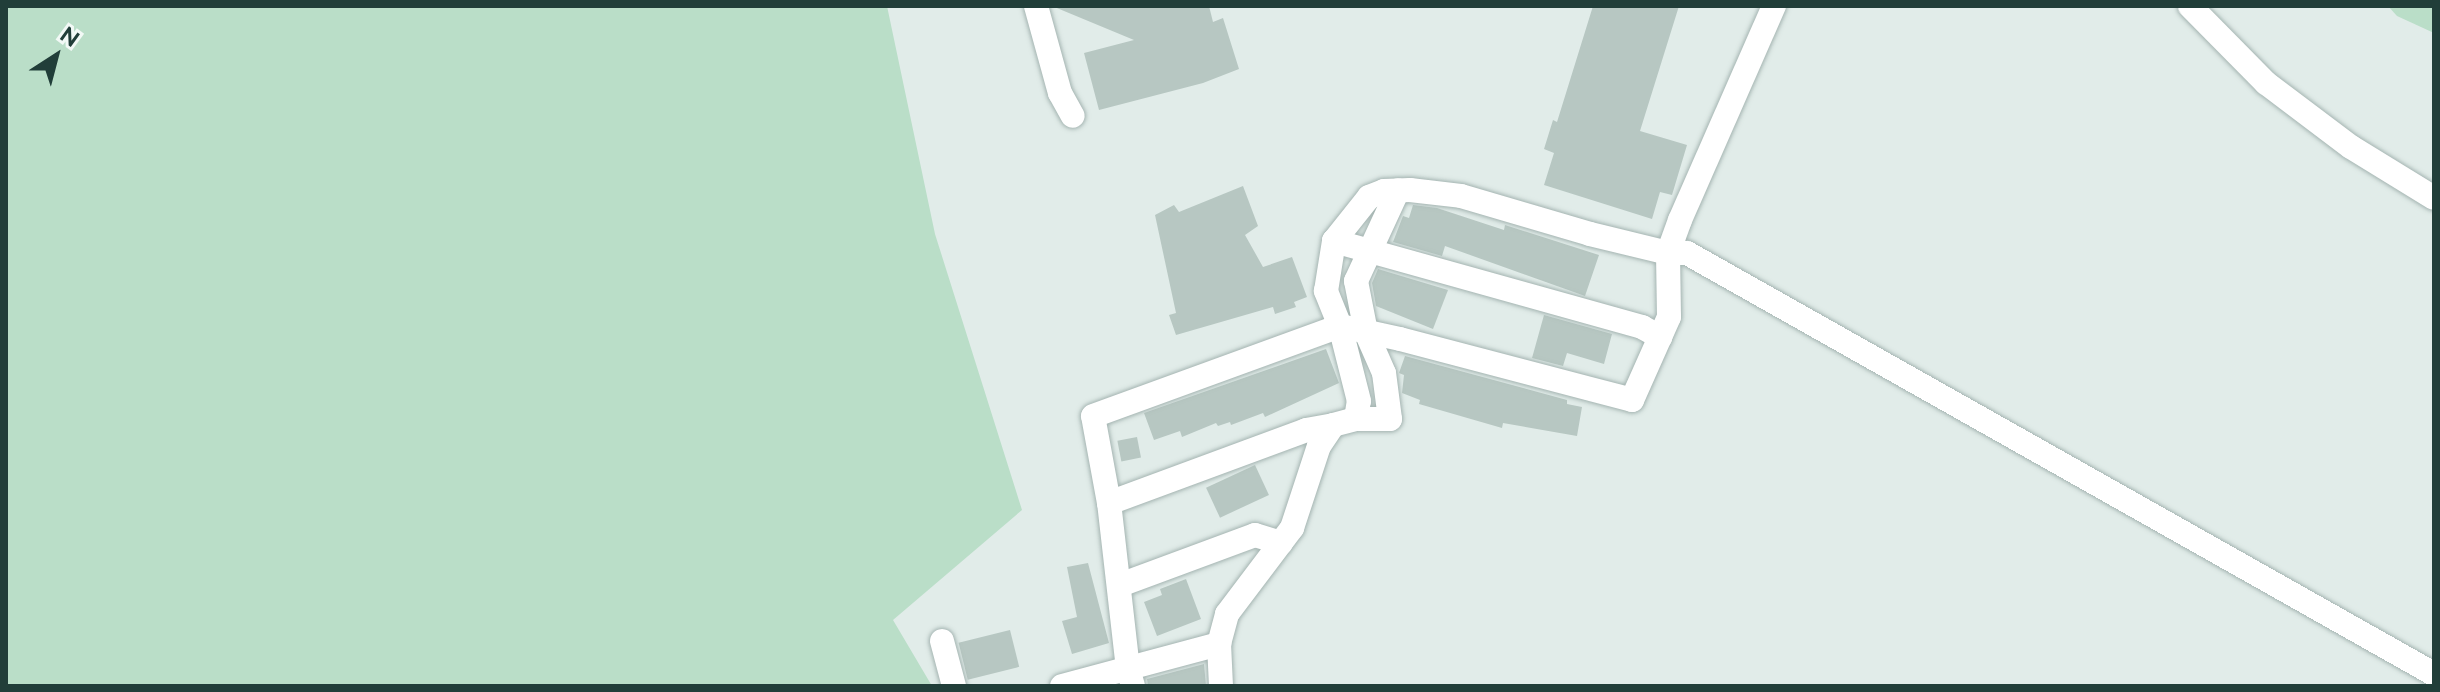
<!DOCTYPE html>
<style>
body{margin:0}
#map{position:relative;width:2440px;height:692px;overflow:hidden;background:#e1ece9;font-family:Raleway,sans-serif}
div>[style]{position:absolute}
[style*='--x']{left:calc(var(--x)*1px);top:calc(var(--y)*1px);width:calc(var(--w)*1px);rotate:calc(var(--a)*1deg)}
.green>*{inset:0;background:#badec8}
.building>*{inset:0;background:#b7c7c2;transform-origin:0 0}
.roads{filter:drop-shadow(0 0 2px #a4b4b1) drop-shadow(0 0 2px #a4b4b1)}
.street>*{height:24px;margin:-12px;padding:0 12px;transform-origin:12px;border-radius:12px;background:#fff}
span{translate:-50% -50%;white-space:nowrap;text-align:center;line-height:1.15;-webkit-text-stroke:6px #f2f9f6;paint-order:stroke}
.frame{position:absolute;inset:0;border:8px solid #213e39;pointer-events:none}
.north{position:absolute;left:16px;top:16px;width:80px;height:80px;-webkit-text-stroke:6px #f2f9f6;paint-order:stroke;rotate:36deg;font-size:22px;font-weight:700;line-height:32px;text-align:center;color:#213e39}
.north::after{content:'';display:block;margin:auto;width:28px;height:36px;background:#213e39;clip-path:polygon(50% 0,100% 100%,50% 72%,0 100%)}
</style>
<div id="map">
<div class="green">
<i style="clip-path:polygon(6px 6px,887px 6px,935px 234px,1022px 510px,893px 620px,932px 686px,6px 686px)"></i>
<i style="clip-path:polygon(2388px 6px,2434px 6px,2434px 33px,2397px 16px)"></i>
</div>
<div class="building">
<i style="clip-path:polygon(1052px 6px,1209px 6px,1213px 22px,1223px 18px,1239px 69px,1203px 83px,1099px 110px,1084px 53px,1134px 40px)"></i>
<i style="clip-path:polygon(1593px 6px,1679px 6px,1640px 131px,1687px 145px,1672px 195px,1660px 192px,1652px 219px,1544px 185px,1554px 153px,1544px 149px,1553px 120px,1557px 122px)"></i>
<i style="clip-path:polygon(1243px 186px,1258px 226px,1245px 235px,1263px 267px,1292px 257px,1307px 297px,1294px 302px,1296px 307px,1275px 314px,1273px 307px,1176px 335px,1169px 315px,1176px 313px,1155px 215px,1174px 205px,1179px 212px)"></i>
<i style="clip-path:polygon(1413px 205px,1437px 208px,1504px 230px,1505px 225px,1599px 255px,1585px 296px,1445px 246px,1442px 256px,1393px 242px,1403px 216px,1409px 218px)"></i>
<i style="clip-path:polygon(1378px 269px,1448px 290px,1433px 329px,1376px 306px,1372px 283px)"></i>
<i style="clip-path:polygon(1544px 315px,1612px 334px,1604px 364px,1567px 353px,1563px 366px,1532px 358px)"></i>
<i style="clip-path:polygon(1326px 349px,1339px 383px,1265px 417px,1263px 413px,1231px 425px,1230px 422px,1218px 426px,1216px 423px,1182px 437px,1180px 431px,1154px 440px,1144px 413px)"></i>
<i style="clip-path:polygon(1405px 356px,1567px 400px,1567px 404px,1582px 407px,1577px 436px,1503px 423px,1502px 428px,1419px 404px,1420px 400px,1402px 393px,1404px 375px,1399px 373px)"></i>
<i style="left:1137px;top:437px;width:21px;height:20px;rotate:79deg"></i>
<i style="left:1255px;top:465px;width:33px;height:54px;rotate:65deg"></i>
<i style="clip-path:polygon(1088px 563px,1109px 643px,1072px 654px,1062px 621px,1077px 617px,1067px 567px)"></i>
<i style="clip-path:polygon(1186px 579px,1201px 619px,1157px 636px,1144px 602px,1162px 595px,1160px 589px)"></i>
<i style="left:1010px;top:630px;width:38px;height:53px;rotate:76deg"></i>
<i style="clip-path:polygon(1204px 664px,1206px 686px,1148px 686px,1147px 679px)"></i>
</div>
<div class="roads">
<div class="street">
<i style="--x:1036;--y:6;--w:90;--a:74.6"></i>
<i style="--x:1060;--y:93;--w:26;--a:61"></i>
<i style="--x:2190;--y:6;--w:108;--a:45.4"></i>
<i style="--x:2266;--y:83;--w:106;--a:37"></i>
<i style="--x:2351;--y:147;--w:97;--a:31.6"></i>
<i style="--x:1334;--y:241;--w:320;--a:15.6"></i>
<i style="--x:1642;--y:327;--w:21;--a:29"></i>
<i style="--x:1356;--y:419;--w:34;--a:0"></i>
<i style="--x:1390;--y:419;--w:46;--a:-97.4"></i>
<i style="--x:1384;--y:373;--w:45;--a:-113.7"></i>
<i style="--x:1366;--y:332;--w:52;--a:-101.1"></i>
<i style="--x:1356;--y:281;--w:100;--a:-65.2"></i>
<i style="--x:1109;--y:503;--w:210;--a:-20.3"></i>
<i style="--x:1306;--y:430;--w:27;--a:-10"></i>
<i style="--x:1120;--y:585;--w:144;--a:-20.3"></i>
<i style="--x:1255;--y:535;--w:27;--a:17"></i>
<i style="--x:942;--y:641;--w:47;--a:75.1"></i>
<i style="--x:1062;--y:686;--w:163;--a:-15"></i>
<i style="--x:1133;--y:686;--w:18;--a:-106"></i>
<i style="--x:1128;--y:669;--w:167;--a:-96.5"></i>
<i style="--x:1109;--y:503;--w:88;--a:-100.4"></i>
<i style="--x:1093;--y:416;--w:263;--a:-20"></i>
<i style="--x:1340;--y:326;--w:61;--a:12.2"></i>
<i style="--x:1400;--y:339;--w:240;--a:14.7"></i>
<i style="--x:1632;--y:400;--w:91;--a:-66"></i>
<i style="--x:1669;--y:317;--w:64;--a:-90.9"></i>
<i style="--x:1668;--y:253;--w:35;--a:-70"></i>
<i style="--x:1680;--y:220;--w:234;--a:-66.3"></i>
<i style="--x:1221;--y:686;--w:42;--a:-92.7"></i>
<i style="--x:1219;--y:644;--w:31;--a:-75"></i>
<i style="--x:1227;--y:614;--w:108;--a:-52.9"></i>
<i style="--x:1292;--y:528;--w:86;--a:-71.8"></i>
<i style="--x:1319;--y:446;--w:25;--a:-56"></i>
<i style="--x:1333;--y:425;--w:24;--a:-15"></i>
<i style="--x:1356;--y:419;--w:18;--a:-81"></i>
<i style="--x:1359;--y:401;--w:77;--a:-104.2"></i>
<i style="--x:1340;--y:326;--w:38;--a:-112"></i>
<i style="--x:1326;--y:291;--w:51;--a:-80.9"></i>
<i style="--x:1334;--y:241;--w:56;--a:-51.5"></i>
<i style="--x:1369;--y:197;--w:16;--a:-22"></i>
<i style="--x:1384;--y:191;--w:26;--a:-2"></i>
<i style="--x:1410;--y:190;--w:51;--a:6.7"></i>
<i style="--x:1461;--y:196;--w:134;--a:16.4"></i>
<i style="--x:1590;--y:234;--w:80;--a:13.7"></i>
<i style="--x:1668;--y:253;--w:19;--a:0"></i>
<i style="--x:1687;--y:253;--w:857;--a:29.41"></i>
</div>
</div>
<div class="frame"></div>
<div class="north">N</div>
</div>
